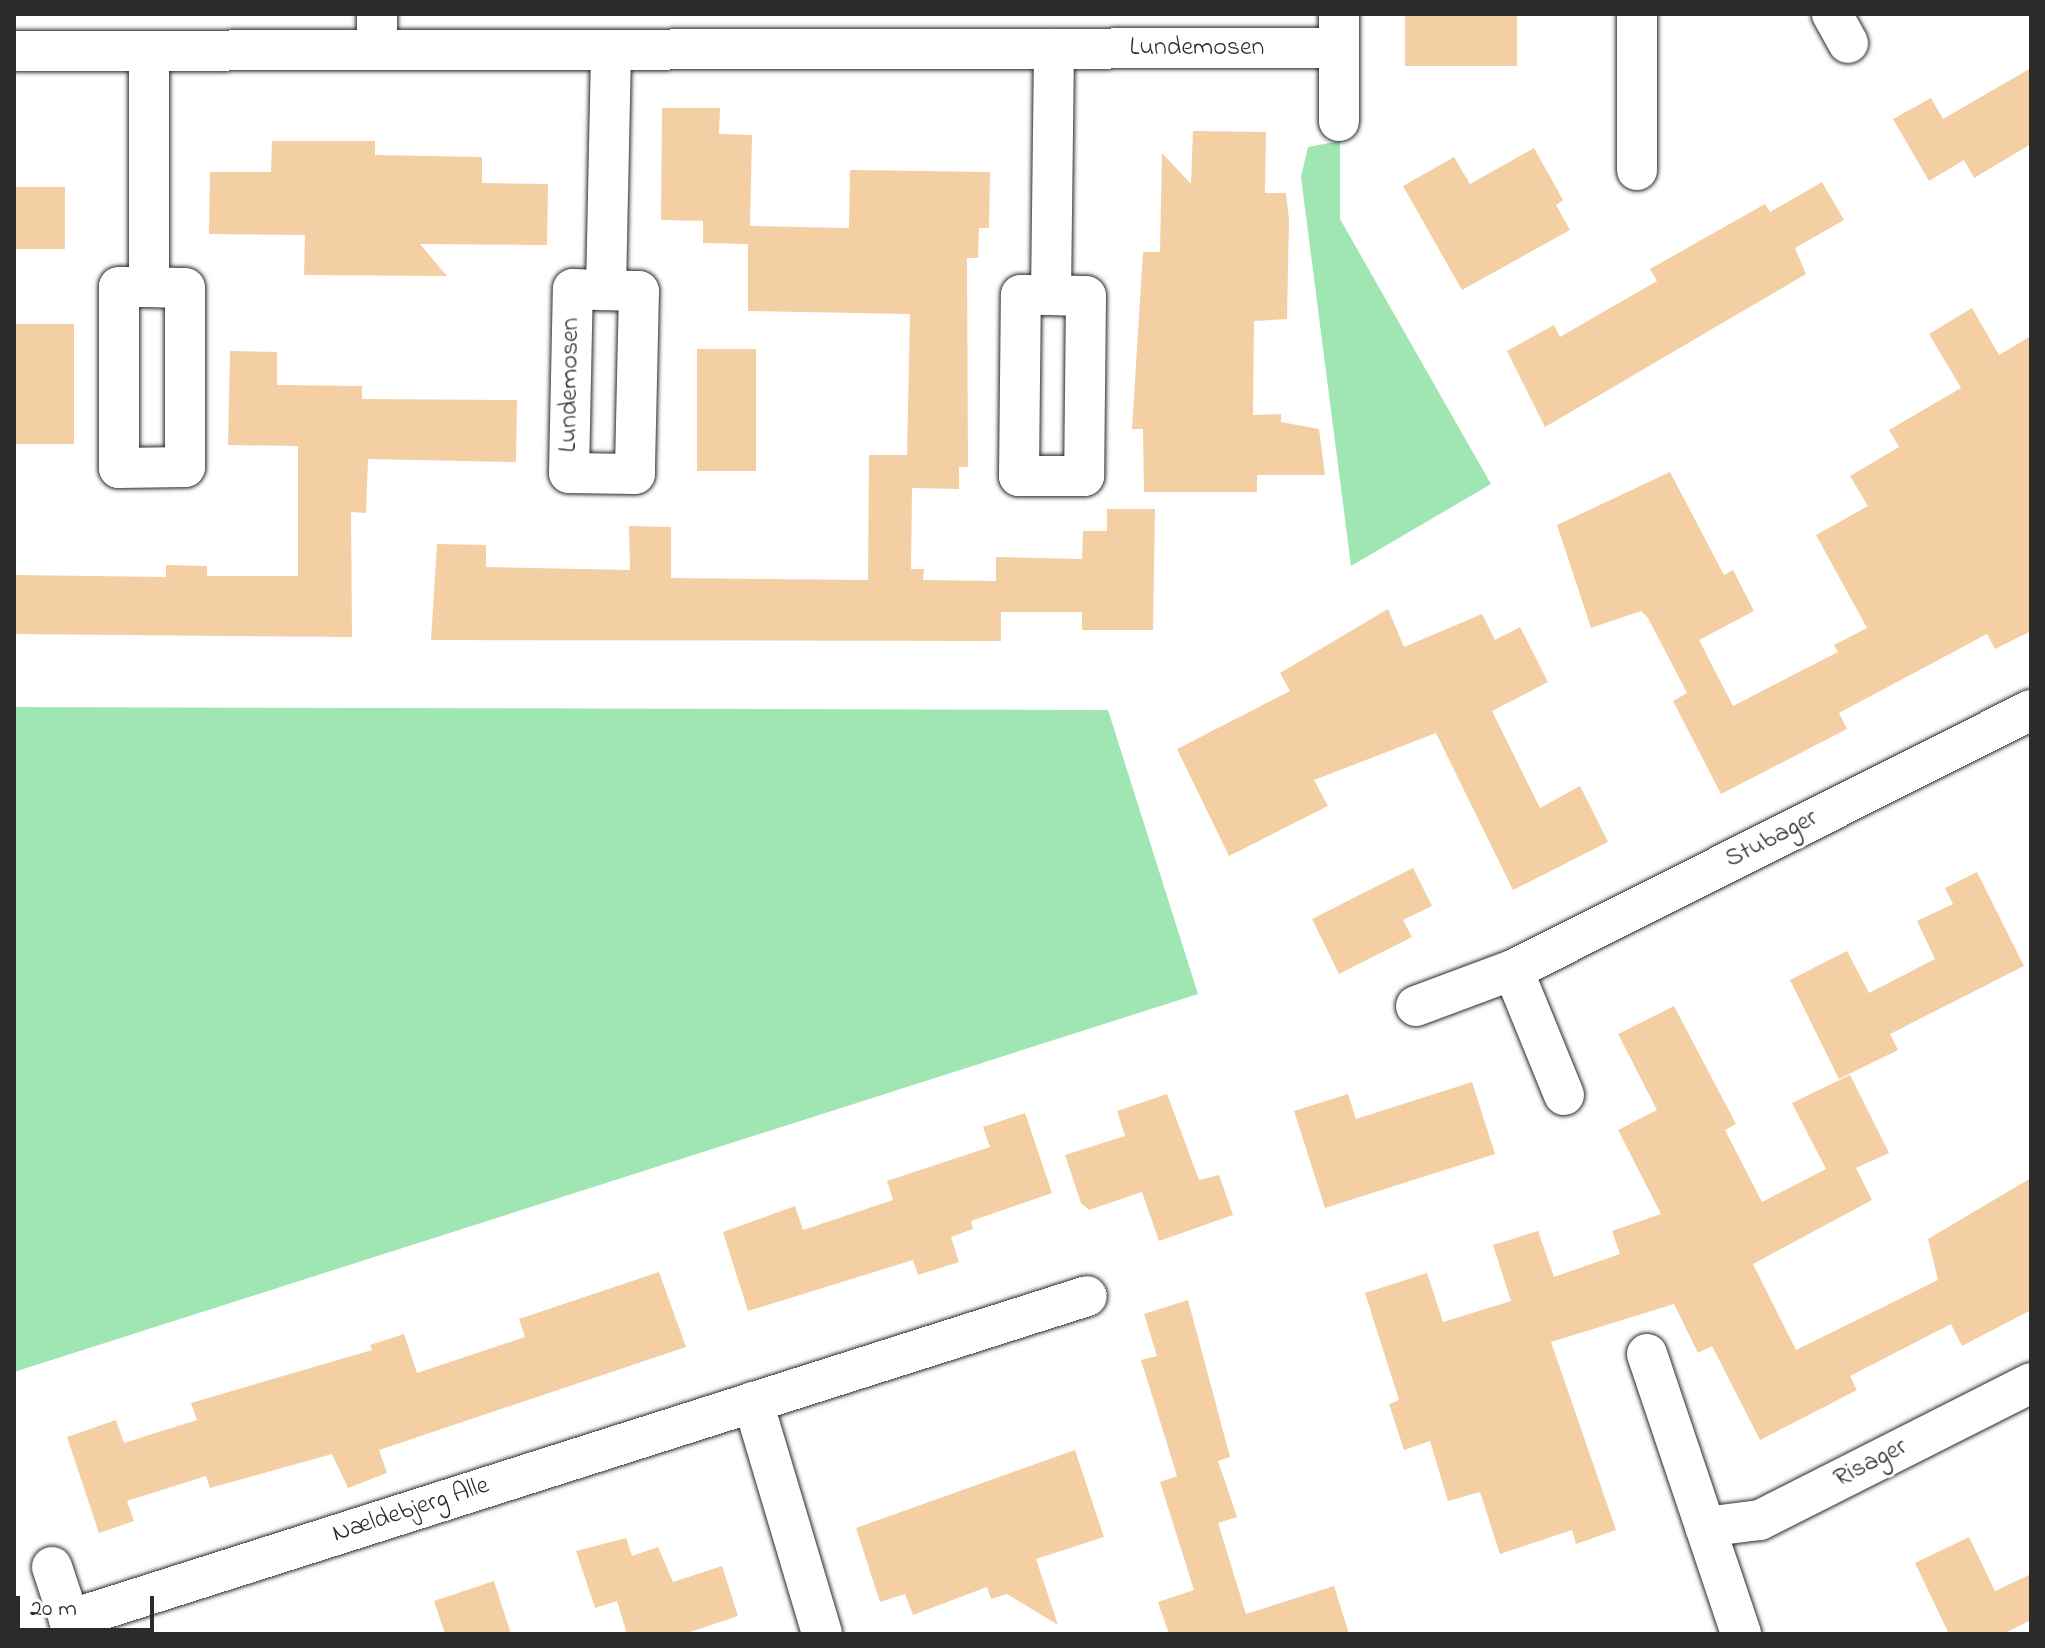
<!DOCTYPE html>
<meta charset="utf-8">
<style>
body{margin:0}
#map{position:relative;width:2045px;height:1648px;overflow:hidden;background:#fff;font-family:"Indie Flower",sans-serif}
div>[style]{position:absolute}
[style*='--x']{left:calc(var(--x)*1px);top:calc(var(--y)*1px);width:calc(var(--w)*1px);rotate:calc(var(--a)*1deg)}
.green>*{inset:0;background:#9fe6b3}
.building>*{inset:0;background:#f3cfa3;transform-origin:0 0}
.roads{filter:drop-shadow(0 0 2px #2b2b2b) drop-shadow(0 0 2px #2b2b2b)}
.minor>*{height:40px;margin:-20px;padding:0 20px;transform-origin:20px;border-radius:20px;background:#fff}
span{translate:-50% -50%;white-space:nowrap;text-align:center;line-height:1.15;-webkit-text-stroke:6px #fff;paint-order:stroke}
.street-label{font-size:26px;color:#2b2b2b}
.frame{position:absolute;inset:0;border:16px solid #2b2b2b;pointer-events:none}
.scale{position:absolute;left:16px;top:1596px;width:138px;height:36px;box-sizing:border-box;border:4px solid #2b2b2b;border-top:0;padding-left:10px;font-size:24px;line-height:28px;white-space:nowrap;color:#2b2b2b;-webkit-text-stroke:6px #fff;paint-order:stroke}
</style>
<div id="map">
<div class="green">
<i style="clip-path:polygon(1340px 141px,1340px 219px,1491px 484px,1351px 566px,1301px 177px,1308px 147px)"></i>
<i style="clip-path:polygon(14px 707px,1108px 710px,1198px 994px,14px 1372px)"></i>
</div>
<div class="building">
<i style="left:1405px;top:14px;width:112px;height:52px"></i>
<i style="clip-path:polygon(2031px 68px,2031px 144px,1974px 178px,1964px 160px,1929px 181px,1893px 119px,1931px 98px,1943px 119px)"></i>
<i style="clip-path:polygon(662px 108px,720px 108px,719px 134px,752px 135px,750px 226px,849px 228px,850px 170px,990px 172px,989px 228px,979px 228px,978px 258px,967px 258px,968px 467px,959px 467px,959px 489px,912px 488px,911px 569px,924px 569px,923px 580px,996px 581px,996px 557px,1082px 559px,1083px 531px,1107px 531px,1107px 509px,1155px 509px,1153px 630px,1082px 630px,1082px 612px,1001px 612px,1001px 641px,431px 640px,437px 544px,486px 545px,486px 567px,630px 570px,629px 526px,671px 527px,671px 578px,868px 580px,869px 455px,907px 455px,910px 314px,748px 311px,748px 244px,703px 243px,703px 221px,661px 220px)"></i>
<i style="clip-path:polygon(1193px 131px,1266px 132px,1265px 193px,1286px 193px,1289px 220px,1287px 319px,1254px 321px,1253px 415px,1281px 414px,1281px 422px,1319px 429px,1325px 475px,1257px 475px,1257px 492px,1144px 492px,1143px 429px,1132px 429px,1143px 252px,1160px 252px,1162px 153px,1191px 184px)"></i>
<i style="clip-path:polygon(272px 141px,375px 141px,375px 155px,482px 157px,482px 183px,548px 184px,547px 245px,420px 244px,447px 276px,304px 275px,305px 235px,209px 234px,210px 172px,271px 172px)"></i>
<i style="clip-path:polygon(1534px 148px,1563px 200px,1556px 205px,1570px 230px,1462px 290px,1403px 186px,1454px 157px,1470px 184px)"></i>
<i style="clip-path:polygon(1822px 182px,1844px 220px,1795px 248px,1806px 274px,1545px 427px,1507px 351px,1554px 325px,1560px 337px,1657px 281px,1650px 269px,1765px 204px,1770px 212px)"></i>
<i style="left:14px;top:187px;width:51px;height:62px"></i>
<i style="clip-path:polygon(1972px 308px,1999px 355px,2031px 336px,2031px 631px,1995px 649px,1987px 634px,1839px 713px,1847px 729px,1721px 794px,1673px 701px,1687px 693px,1648px 618px,1641px 611px,1591px 628px,1557px 525px,1670px 472px,1724px 575px,1733px 570px,1754px 611px,1699px 640px,1733px 706px,1838px 652px,1834px 645px,1867px 628px,1816px 535px,1868px 506px,1850px 476px,1899px 447px,1889px 430px,1961px 388px,1929px 334px)"></i>
<i style="left:14px;top:324px;width:60px;height:120px"></i>
<i style="left:697px;top:349px;width:59px;height:122px"></i>
<i style="clip-path:polygon(230px 351px,277px 352px,277px 385px,362px 386px,362px 399px,517px 400px,516px 462px,368px 459px,366px 513px,351px 512px,352px 637px,14px 634px,14px 575px,166px 577px,166px 565px,207px 566px,207px 576px,298px 576px,298px 446px,228px 445px)"></i>
<i style="clip-path:polygon(1388px 609px,1404px 647px,1482px 614px,1495px 640px,1520px 627px,1548px 682px,1492px 711px,1540px 808px,1580px 786px,1608px 842px,1513px 890px,1436px 733px,1314px 780px,1328px 806px,1229px 856px,1177px 749px,1290px 691px,1280px 673px)"></i>
<i style="clip-path:polygon(1413px 868px,1432px 906px,1403px 920px,1412px 937px,1339px 974px,1312px 919px)"></i>
<i style="clip-path:polygon(1977px 872px,2024px 966px,1890px 1034px,1898px 1050px,1839px 1079px,1790px 980px,1847px 951px,1869px 993px,1935px 959px,1917px 921px,1953px 904px,1945px 888px)"></i>
<i style="clip-path:polygon(1674px 1006px,1736px 1124px,1725px 1130px,1762px 1202px,1826px 1169px,1792px 1103px,1850px 1075px,1889px 1153px,1856px 1168px,1872px 1200px,1753px 1264px,1796px 1350px,1938px 1280px,1928px 1239px,2031px 1178px,2031px 1310px,1962px 1346px,1951px 1324px,1850px 1376px,1857px 1390px,1760px 1440px,1712px 1346px,1698px 1353px,1674px 1304px,1551px 1342px,1616px 1530px,1576px 1544px,1572px 1530px,1500px 1554px,1480px 1492px,1448px 1501px,1430px 1441px,1404px 1450px,1389px 1404px,1399px 1400px,1365px 1293px,1427px 1273px,1443px 1322px,1511px 1301px,1493px 1245px,1538px 1231px,1554px 1277px,1620px 1254px,1612px 1231px,1661px 1214px,1618px 1130px,1657px 1110px,1618px 1034px)"></i>
<i style="clip-path:polygon(1472px 1082px,1495px 1154px,1325px 1208px,1294px 1111px,1348px 1094px,1356px 1119px)"></i>
<i style="clip-path:polygon(1167px 1094px,1199px 1180px,1219px 1175px,1233px 1215px,1159px 1241px,1142px 1192px,1089px 1210px,1081px 1203px,1065px 1155px,1125px 1136px,1117px 1111px)"></i>
<i style="clip-path:polygon(1025px 1113px,1052px 1193px,971px 1221px,973px 1229px,951px 1237px,959px 1262px,918px 1275px,913px 1260px,748px 1311px,723px 1232px,795px 1206px,803px 1230px,893px 1200px,887px 1181px,990px 1147px,983px 1127px)"></i>
<i style="clip-path:polygon(659px 1272px,686px 1347px,379px 1450px,387px 1473px,348px 1488px,332px 1454px,210px 1488px,206px 1476px,127px 1501px,134px 1521px,99px 1533px,67px 1437px,116px 1420px,124px 1443px,197px 1420px,191px 1403px,372px 1350px,370px 1345px,404px 1334px,417px 1373px,525px 1337px,519px 1319px)"></i>
<i style="clip-path:polygon(1188px 1300px,1230px 1457px,1218px 1461px,1237px 1517px,1218px 1523px,1246px 1614px,1334px 1586px,1349px 1634px,1169px 1634px,1158px 1602px,1194px 1590px,1160px 1482px,1177px 1476px,1141px 1360px,1157px 1356px,1144px 1314px)"></i>
<i style="clip-path:polygon(1075px 1450px,1104px 1537px,1036px 1559px,1058px 1625px,1007px 1594px,991px 1599px,987px 1587px,913px 1615px,905px 1594px,880px 1602px,856px 1528px)"></i>
<i style="clip-path:polygon(1969px 1537px,1995px 1591px,2031px 1574px,2031px 1620px,2003px 1634px,1949px 1634px,1915px 1563px)"></i>
<i style="clip-path:polygon(626px 1538px,632px 1556px,658px 1547px,673px 1582px,722px 1566px,738px 1616px,684px 1634px,627px 1634px,617px 1601px,595px 1608px,576px 1551px)"></i>
<i style="clip-path:polygon(494px 1581px,511px 1634px,445px 1634px,434px 1601px)"></i>
</div>
<div class="roads">
<div class="minor">
<i style="--x:1339;--y:14;--w:107;--a:90"></i>
<i style="--x:1832;--y:14;--w:33;--a:61"></i>
<i style="--x:377;--y:50;--w:36;--a:-90"></i>
<i style="--x:14;--y:51;--w:1325;--a:-0.13"></i>
<i style="--x:1637;--y:170;--w:156;--a:-90"></i>
<i style="--x:149;--y:287;--w:36;--a:2"></i>
<i style="--x:185;--y:288;--w:179;--a:90"></i>
<i style="--x:185;--y:467;--w:66;--a:179.1"></i>
<i style="--x:119;--y:468;--w:181;--a:-90"></i>
<i style="--x:119;--y:287;--w:30;--a:0"></i>
<i style="--x:149;--y:287;--w:236;--a:-90"></i>
<i style="--x:606;--y:290;--w:33;--a:2"></i>
<i style="--x:639;--y:291;--w:183;--a:91.3"></i>
<i style="--x:635;--y:474;--w:66;--a:-179.1"></i>
<i style="--x:569;--y:473;--w:184;--a:-88.8"></i>
<i style="--x:573;--y:289;--w:33;--a:2"></i>
<i style="--x:606;--y:290;--w:240;--a:-88.8"></i>
<i style="--x:1051;--y:295;--w:35;--a:2"></i>
<i style="--x:1086;--y:296;--w:180;--a:90.6"></i>
<i style="--x:1084;--y:476;--w:65;--a:180"></i>
<i style="--x:1019;--y:476;--w:181;--a:-89.4"></i>
<i style="--x:1021;--y:295;--w:30;--a:0"></i>
<i style="--x:1051;--y:295;--w:246;--a:-89.3"></i>
<i style="--x:1513;--y:970;--w:135;--a:67.8"></i>
<i style="--x:1416;--y:1006;--w:103;--a:-20.4"></i>
<i style="--x:1513;--y:970;--w:580;--a:-26.65"></i>
<i style="--x:1647;--y:1354;--w:295;--a:71.4"></i>
<i style="--x:753;--y:1402;--w:242;--a:73.4"></i>
<i style="--x:1705;--y:1527;--w:55;--a:-7.3"></i>
<i style="--x:1760;--y:1520;--w:304;--a:-26.8"></i>
<i style="--x:52;--y:1567;--w:71;--a:71.8"></i>
<i style="--x:69;--y:1620;--w:1068;--a:-17.65"></i>
</div>
</div>
<div class="street-label">
<span style="left:1197px;top:49px">Lundemosen</span>
<span style="left:571px;top:385px;rotate:-89deg">Lundemosen</span>
<span style="left:1772px;top:840px;rotate:-27deg">Stubager</span>
<span style="left:1871px;top:1464px;rotate:-27deg">Risager</span>
<span style="left:411px;top:1511px;rotate:-18deg">Nældebjerg Alle</span>
</div>
<div class="frame"></div>
<div class="scale">20 m</div>
</div>
